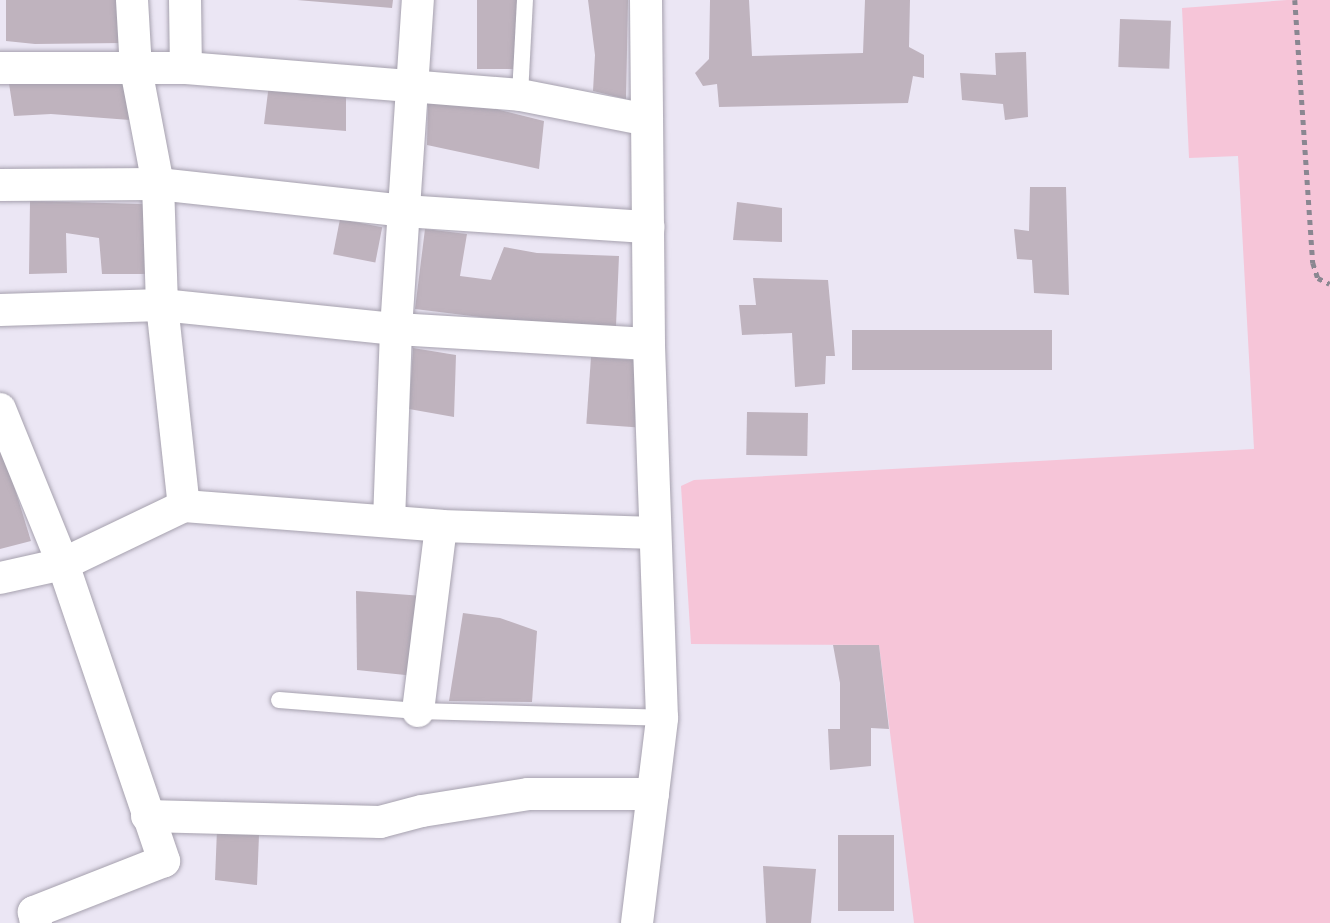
<!DOCTYPE html>
<style>
body{margin:0}
#map{position:relative;width:1330px;height:923px;overflow:hidden;background:#ebe6f4;font-family:"Roboto Condensed",sans-serif}
div>[style]{position:absolute}
[style*='--x']{left:calc(var(--x)*1px);top:calc(var(--y)*1px);width:calc(var(--w)*1px);rotate:calc(var(--a)*1deg)}
.green>*{inset:0;background:#f6c5d8}
.building>*{inset:0;background:#bfb3be;transform-origin:0 0}
.path>*{height:4.5px;margin-top:-2.25px;transform-origin:0;background:repeating-linear-gradient(90deg,#8a8791 0 5px,transparent 0 10px)}
.roads{filter:drop-shadow(0 0 2px #a6a1ae) drop-shadow(0 0 2px #a6a1ae)}
.service>*{height:16px;margin:-8px;padding:0 8px;transform-origin:8px;border-radius:8px;background:#fff}
.minor>*{height:32px;margin:-16px;padding:0 16px;transform-origin:16px;border-radius:16px;background:#fff}
span{translate:-50% -50%;white-space:nowrap;text-align:center;line-height:1.15;-webkit-text-stroke:5px #fff;paint-order:stroke}
</style>
<div id="map">
<div class="green">
<i style="clip-path:polygon(1287px 0,1330px 0,1330px 923px,914px 923px,879px 645px,691px 644px,681px 486px,694px 480px,1254px 449px,1238px 156px,1189px 158px,1182px 8px)"></i>
</div>
<div class="building">
<i style="clip-path:polygon(6px 0,125px 0,122px 43px,35px 44px,6px 41px)"></i>
<i style="clip-path:polygon(297px 0,393px 0,392px 8px)"></i>
<i style="left:477px;top:0;width:43px;height:69px"></i>
<i style="clip-path:polygon(588px 0,628px 0,626px 99px,593px 91px,595px 55px)"></i>
<i style="clip-path:polygon(710px 0,749px 0,752px 56px,863px 53px,865px 0,910px 0,909px 47px,924px 55px,924px 78px,913px 76px,908px 103px,719px 107px,717px 84px,703px 86px,695px 73px,709px 59px)"></i>
<i style="left:1120px;top:19px;width:51px;height:48px;rotate:2deg"></i>
<i style="clip-path:polygon(1026px 52px,1028px 117px,1005px 120px,1003px 104px,962px 100px,960px 73px,996px 75px,995px 53px)"></i>
<i style="clip-path:polygon(8px 77px,131px 81px,130px 120px,51px 114px,14px 116px)"></i>
<i style="clip-path:polygon(269px 84px,346px 96px,346px 131px,264px 124px)"></i>
<i style="clip-path:polygon(428px 102px,471px 103px,544px 121px,539px 169px,427px 145px)"></i>
<i style="clip-path:polygon(1030px 187px,1066px 187px,1069px 295px,1034px 293px,1032px 260px,1017px 259px,1014px 229px,1029px 231px)"></i>
<i style="clip-path:polygon(30px 201px,144px 204px,146px 274px,102px 274px,99px 238px,66px 233px,67px 273px,29px 274px)"></i>
<i style="clip-path:polygon(737px 202px,782px 208px,782px 242px,733px 240px)"></i>
<i style="left:340px;top:219px;width:43px;height:36px;rotate:11deg"></i>
<i style="clip-path:polygon(425px 229px,467px 234px,460px 276px,491px 280px,504px 247px,537px 253px,619px 256px,616px 326px,528px 323px,415px 309px)"></i>
<i style="clip-path:polygon(753px 278px,828px 280px,835px 356px,826px 356px,825px 384px,795px 387px,792px 333px,742px 335px,739px 305px,756px 305px)"></i>
<i style="left:1052px;top:330px;width:40px;height:200px;rotate:90deg"></i>
<i style="clip-path:polygon(413px 348px,456px 355px,454px 417px,409px 409px)"></i>
<i style="left:591px;top:357px;width:49px;height:67px;rotate:4deg"></i>
<i style="left:747px;top:412px;width:61px;height:43px;rotate:1deg"></i>
<i style="clip-path:polygon(0 450px,3px 450px,31px 541px,0 549px)"></i>
<i style="clip-path:polygon(356px 591px,423px 596px,415px 676px,357px 670px)"></i>
<i style="clip-path:polygon(463px 613px,500px 618px,537px 631px,532px 702px,449px 701px)"></i>
<i style="clip-path:polygon(833px 645px,879px 645px,889px 729px,871px 728px,871px 766px,830px 770px,828px 729px,840px 729px,840px 683px)"></i>
<i style="clip-path:polygon(217px 829px,259px 835px,257px 885px,215px 880px)"></i>
<i style="left:894px;top:835px;width:76px;height:56px;rotate:90deg"></i>
<i style="clip-path:polygon(763px 866px,816px 869px,811px 923px,766px 923px)"></i>
</div>
<div class="path">
<i style="--x:1295;--y:0;--w:264;--a:86.1"></i>
<i style="--x:1313;--y:263;--w:16;--a:72"></i>
<i style="--x:1318;--y:278;--w:13;--a:27"></i>
</div>
<div class="roads">
<div class="service">
<i style="--x:520;--y:95;--w:95;--a:-87"></i>
<i style="--x:279;--y:700;--w:139;--a:4.5"></i>
<i style="--x:418;--y:711;--w:244;--a:1.6"></i>
</div>
<div class="minor">
<i style="--x:132;--y:0;--w:69;--a:86.7"></i>
<i style="--x:136;--y:69;--w:117;--a:79.2"></i>
<i style="--x:158;--y:184;--w:121;--a:88.1"></i>
<i style="--x:162;--y:305;--w:202;--a:83.8"></i>
<i style="--x:185;--y:0;--w:68;--a:89.2"></i>
<i style="--x:0;--y:68;--w:186;--a:0"></i>
<i style="--x:186;--y:68;--w:335;--a:4.6"></i>
<i style="--x:520;--y:95;--w:129;--a:11.1"></i>
<i style="--x:0;--y:185;--w:158;--a:-0.4"></i>
<i style="--x:158;--y:184;--w:248;--a:6.2"></i>
<i style="--x:405;--y:211;--w:244;--a:3.8"></i>
<i style="--x:0;--y:310;--w:162;--a:-1.8"></i>
<i style="--x:162;--y:305;--w:235;--a:5.9"></i>
<i style="--x:396;--y:329;--w:253;--a:3.4"></i>
<i style="--x:0;--y:409;--w:167;--a:67.9"></i>
<i style="--x:63;--y:564;--w:314;--a:71.2"></i>
<i style="--x:164;--y:861;--w:140;--a:158.6"></i>
<i style="--x:34;--y:912;--w:11;--a:80"></i>
<i style="--x:389;--y:521;--w:192;--a:-87.9"></i>
<i style="--x:396;--y:329;--w:330;--a:-86.2"></i>
<i style="--x:0;--y:578;--w:65;--a:-12.5"></i>
<i style="--x:63;--y:564;--w:134;--a:-25.6"></i>
<i style="--x:184;--y:506;--w:258;--a:4.4"></i>
<i style="--x:441;--y:526;--w:214;--a:1.9"></i>
<i style="--x:418;--y:711;--w:186;--a:-82.9"></i>
<i style="--x:147;--y:816;--w:233;--a:1.5"></i>
<i style="--x:380;--y:822;--w:43;--a:-14.7"></i>
<i style="--x:422;--y:811;--w:107;--a:-9.1"></i>
<i style="--x:528;--y:794;--w:125;--a:0"></i>
<i style="--x:637;--y:923;--w:207;--a:-83"></i>
<i style="--x:662;--y:718;--w:374;--a:-92"></i>
<i style="--x:649;--y:344;--w:344;--a:-90.5"></i>
</div>
</div>
</div>
